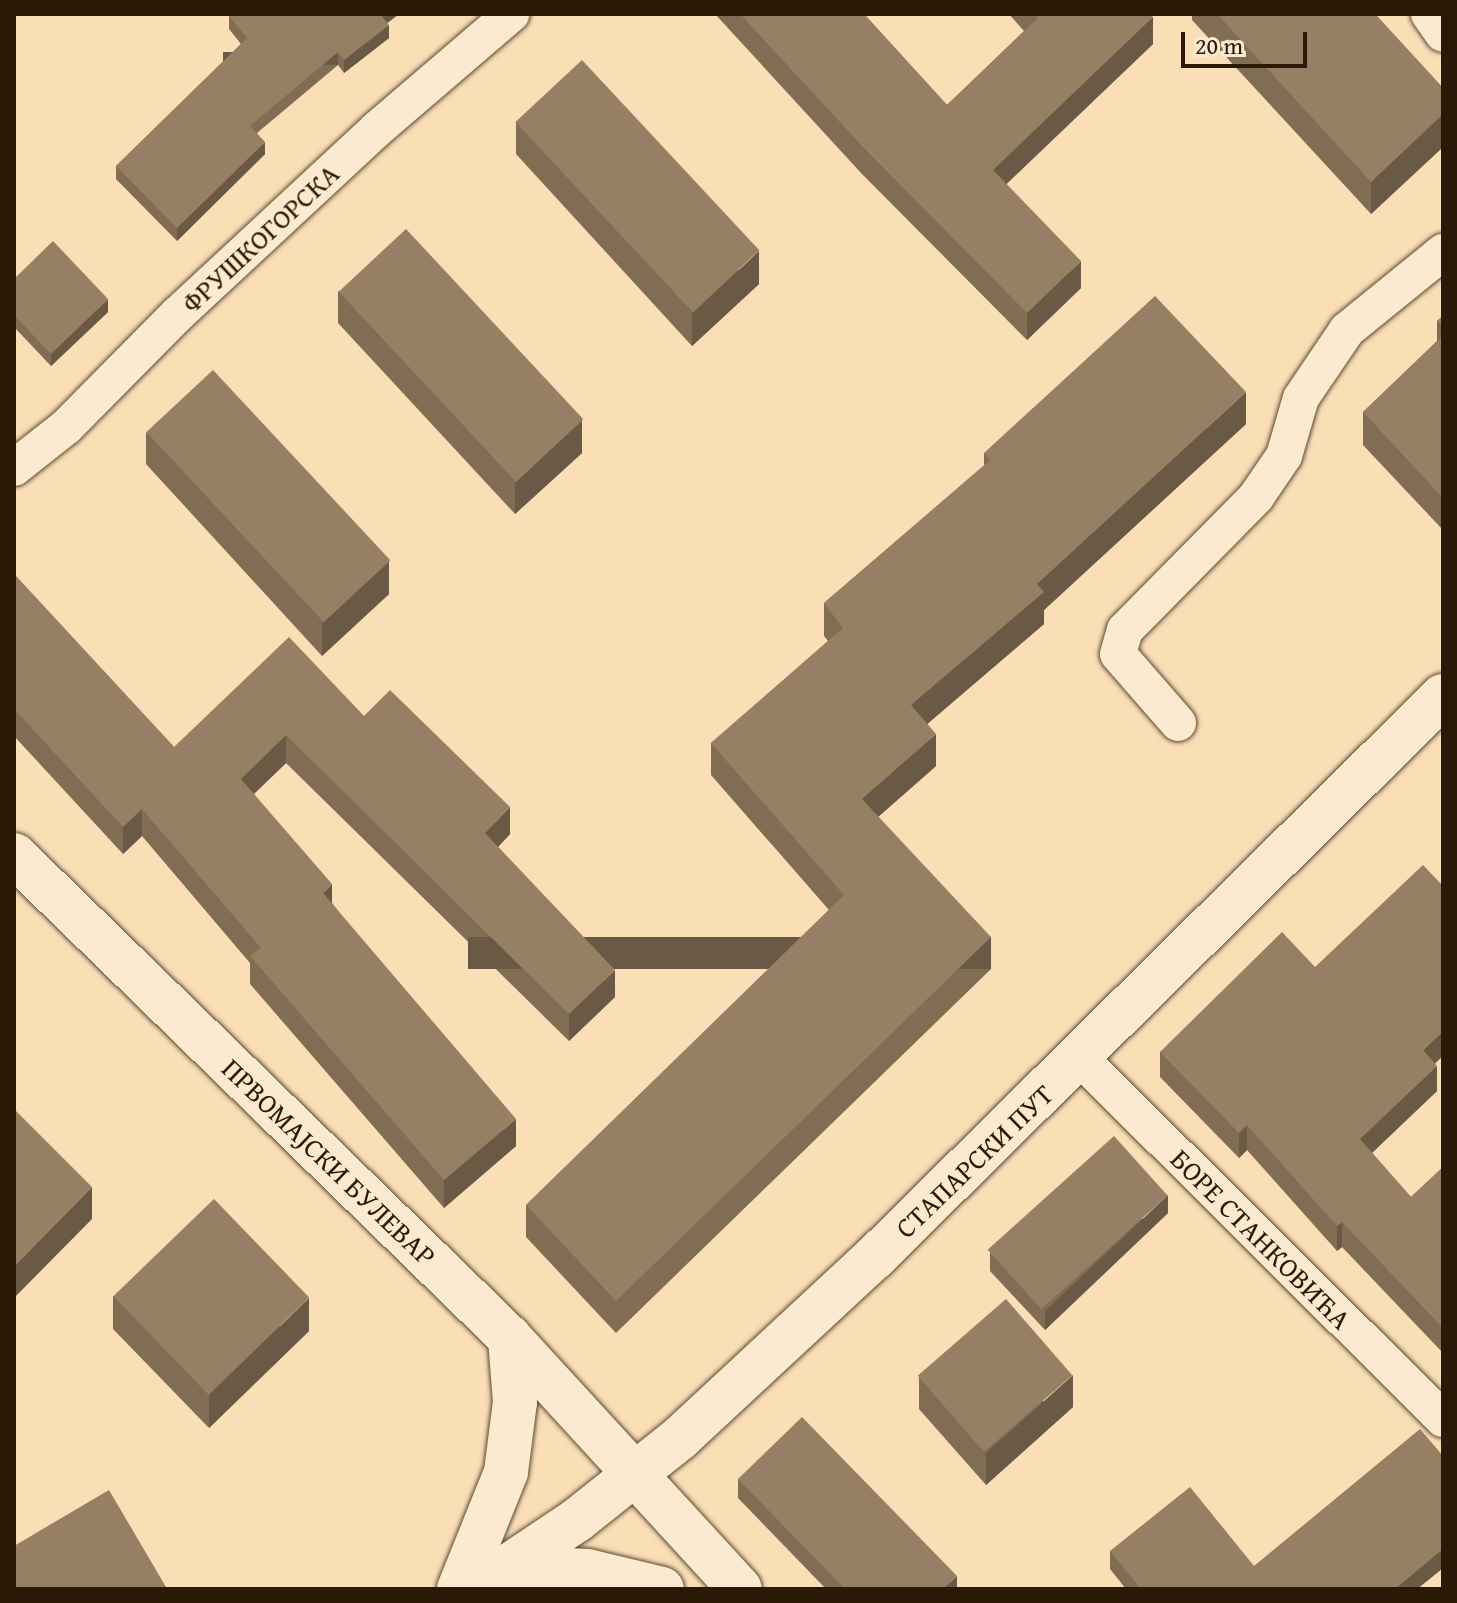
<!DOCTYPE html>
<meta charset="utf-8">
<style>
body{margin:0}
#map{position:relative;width:1457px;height:1603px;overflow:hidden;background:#f9deb6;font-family:"Gentium Book Plus",serif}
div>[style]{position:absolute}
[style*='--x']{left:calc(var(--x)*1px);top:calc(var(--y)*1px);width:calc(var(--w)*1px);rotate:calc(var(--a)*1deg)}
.roads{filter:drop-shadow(0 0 2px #5e4a33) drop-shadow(0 0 2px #5e4a33)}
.street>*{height:36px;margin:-18px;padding:0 18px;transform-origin:18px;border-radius:18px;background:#fbead0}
.secondary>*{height:44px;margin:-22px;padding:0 22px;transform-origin:22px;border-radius:22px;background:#fbead0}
.wall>*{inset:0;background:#816d54}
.shaded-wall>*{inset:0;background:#695945;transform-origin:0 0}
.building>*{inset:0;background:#967f62;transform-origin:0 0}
span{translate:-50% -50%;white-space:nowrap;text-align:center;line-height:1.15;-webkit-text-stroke:6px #fbead0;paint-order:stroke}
.street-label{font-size:28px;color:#2b1907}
.frame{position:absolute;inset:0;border:16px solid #2b1907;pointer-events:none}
.scale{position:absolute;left:1181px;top:32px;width:126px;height:36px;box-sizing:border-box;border:4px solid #2b1907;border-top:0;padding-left:10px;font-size:24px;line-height:28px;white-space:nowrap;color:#2b1907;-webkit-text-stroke:6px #fbead0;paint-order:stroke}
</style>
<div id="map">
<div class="roads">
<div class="street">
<i style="--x:1429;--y:14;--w:24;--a:55"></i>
<i style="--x:14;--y:468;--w:66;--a:-38.3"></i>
<i style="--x:66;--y:427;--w:159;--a:-45.3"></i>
<i style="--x:178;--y:314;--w:272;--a:-42.9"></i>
<i style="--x:377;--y:129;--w:177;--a:-40.6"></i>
<i style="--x:1178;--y:723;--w:91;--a:-131"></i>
<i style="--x:1118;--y:654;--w:25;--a:-74"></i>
<i style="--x:1125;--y:630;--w:187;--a:-45.4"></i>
<i style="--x:1256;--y:497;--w:50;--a:-55.7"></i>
<i style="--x:1284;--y:456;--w:60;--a:-73.7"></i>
<i style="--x:1301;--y:398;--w:82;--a:-55.9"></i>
<i style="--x:1347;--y:330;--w:124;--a:-39.1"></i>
<i style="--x:1080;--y:1058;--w:512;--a:44.84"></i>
</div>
<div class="secondary">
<i style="--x:14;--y:855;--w:692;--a:44.24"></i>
<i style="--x:510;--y:1338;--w:340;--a:47.5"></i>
<i style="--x:502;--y:1578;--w:47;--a:-11.1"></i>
<i style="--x:548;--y:1569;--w:39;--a:3"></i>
<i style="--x:587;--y:1571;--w:77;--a:13.5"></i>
<i style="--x:459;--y:1589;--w:126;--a:-68.1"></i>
<i style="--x:506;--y:1472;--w:71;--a:-82.7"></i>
<i style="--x:515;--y:1402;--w:64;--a:-94.5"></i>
<i style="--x:474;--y:1589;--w:124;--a:-33.8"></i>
<i style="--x:577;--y:1520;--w:132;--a:-38.5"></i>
<i style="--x:680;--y:1438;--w:265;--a:-42.9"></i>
<i style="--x:874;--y:1258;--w:800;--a:-44.65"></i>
</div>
</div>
<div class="wall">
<i style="clip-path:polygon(231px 14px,399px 14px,387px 23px,389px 38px,344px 73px,338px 65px,257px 133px,265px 154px,177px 241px,116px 179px,116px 166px,241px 44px,229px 29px,229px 16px)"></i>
<i style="clip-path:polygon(715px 14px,864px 14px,947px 105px,1024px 31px,1009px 14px,1150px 14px,1153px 44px,1006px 184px,1081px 288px,1027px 340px,862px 174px)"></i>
<i style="clip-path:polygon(1192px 14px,1375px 14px,1443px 88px,1443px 147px,1371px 214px,1192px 20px)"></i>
<i style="clip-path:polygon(516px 122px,759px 284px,692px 346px,516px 154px)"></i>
<i style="clip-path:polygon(14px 279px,108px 312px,51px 366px,14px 327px)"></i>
<i style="clip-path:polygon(338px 291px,582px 453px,515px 514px,338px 323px)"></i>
<i style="clip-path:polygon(1443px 316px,1443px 530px,1363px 445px,1363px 412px,1437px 341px,1437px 321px)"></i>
<i style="clip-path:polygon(1246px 424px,1044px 610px,1044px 624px,927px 724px,936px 766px,878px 817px,991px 969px,616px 1333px,526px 1237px,526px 1205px,829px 910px,711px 775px,711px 743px,828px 641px,824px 636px,824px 603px,984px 466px,984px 453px)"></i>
<i style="clip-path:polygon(146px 432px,389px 594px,322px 656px,146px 464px)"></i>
<i style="clip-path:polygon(14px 574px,174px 747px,364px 716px,510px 834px,498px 847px,615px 997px,569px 1041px,286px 763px,254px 794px,332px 903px,516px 1146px,444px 1208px,250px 984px,250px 963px,142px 836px,123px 854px,14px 736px)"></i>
<i style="clip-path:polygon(1315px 967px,1435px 1063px,1437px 1091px,1372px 1153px,1411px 1197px,1443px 1167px,1443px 1353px,1342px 1247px,1337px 1251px,1247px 1150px,1239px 1158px,1160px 1077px,1160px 1052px)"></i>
<i style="clip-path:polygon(1168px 1213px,1045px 1330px,990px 1271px,990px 1252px)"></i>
<i style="clip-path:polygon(113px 1296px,309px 1331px,209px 1428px,113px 1329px)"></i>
<i style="clip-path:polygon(919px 1377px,1073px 1407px,986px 1485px,919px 1409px)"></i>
<i style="clip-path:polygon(1443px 1456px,1443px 1568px,1417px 1589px,1126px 1589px,1110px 1569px,1110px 1551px,1254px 1566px)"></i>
<i style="clip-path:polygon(738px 1479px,957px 1589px,826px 1589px,738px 1498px)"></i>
</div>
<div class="shaded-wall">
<i style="clip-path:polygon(382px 14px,399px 14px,381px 28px,381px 15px)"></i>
<i style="clip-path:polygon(1153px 17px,1153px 44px,993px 197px,993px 170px)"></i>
<i style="clip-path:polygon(389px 25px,389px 38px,344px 73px,344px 60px)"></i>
<i style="left:338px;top:52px;width:13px;height:115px;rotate:90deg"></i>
<i style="clip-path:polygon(1443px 114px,1443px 147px,1371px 214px,1371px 182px)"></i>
<i style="clip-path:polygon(265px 142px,265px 154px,177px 241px,177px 228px)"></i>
<i style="clip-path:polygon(759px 251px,759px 284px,692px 346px,692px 314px)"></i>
<i style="clip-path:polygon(1081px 261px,1081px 288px,1027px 340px,1027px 313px)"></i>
<i style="clip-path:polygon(108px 299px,108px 312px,51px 366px,51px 354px)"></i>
<i style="clip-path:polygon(1246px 392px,1246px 424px,1044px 610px,1044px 624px,911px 738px,911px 705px,1037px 584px)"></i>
<i style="clip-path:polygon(582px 420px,582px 453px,515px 514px,515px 482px)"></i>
<i style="clip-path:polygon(389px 561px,389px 594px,322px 656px,322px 623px)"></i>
<i style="clip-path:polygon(936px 734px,936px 766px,862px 831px,862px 799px)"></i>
<i style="clip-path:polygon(286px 735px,286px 763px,241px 806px,241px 779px)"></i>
<i style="clip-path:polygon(510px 807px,510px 834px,485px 861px,485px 833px)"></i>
<i style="clip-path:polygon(142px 809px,142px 836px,123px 854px,123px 827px)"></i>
<i style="clip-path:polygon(332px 884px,332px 912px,323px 893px)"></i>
<i style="left:991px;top:937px;width:32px;height:523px;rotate:90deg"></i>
<i style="clip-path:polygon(615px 970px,615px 997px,569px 1041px,569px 1014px)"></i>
<i style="clip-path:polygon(1443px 1031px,1443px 1056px,1423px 1075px,1423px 1050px)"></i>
<i style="clip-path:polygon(1437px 1066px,1437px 1091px,1360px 1164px,1360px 1139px)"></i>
<i style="clip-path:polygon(516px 1119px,516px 1146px,444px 1208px,444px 1180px)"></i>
<i style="clip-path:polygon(1247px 1125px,1247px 1150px,1239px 1158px,1239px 1133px)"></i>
<i style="clip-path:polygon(92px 1187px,92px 1219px,14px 1298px,14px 1266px)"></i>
<i style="clip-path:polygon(1168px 1195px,1168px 1213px,1045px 1330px,1045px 1311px)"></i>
<i style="clip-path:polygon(1342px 1222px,1342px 1247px,1337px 1251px,1337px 1226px)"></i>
<i style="clip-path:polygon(309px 1298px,309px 1331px,209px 1428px,209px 1395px)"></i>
<i style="clip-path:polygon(1073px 1375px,1073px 1407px,986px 1485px,986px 1453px)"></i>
<i style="clip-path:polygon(1443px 1549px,1443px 1568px,1417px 1589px,1395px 1589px)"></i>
<i style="clip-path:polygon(957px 1576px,957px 1589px,943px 1589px)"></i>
</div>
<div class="building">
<i style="clip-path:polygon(231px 14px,382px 14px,381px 15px,389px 25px,344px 60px,338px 52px,250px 126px,265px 142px,177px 228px,116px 166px,247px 38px,229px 16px)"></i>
<i style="clip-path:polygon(740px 14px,864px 14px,947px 105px,1038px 18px,1034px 14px,1150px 14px,1153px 17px,993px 170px,1081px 261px,1027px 313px,862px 146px)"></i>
<i style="clip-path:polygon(1217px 14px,1375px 14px,1443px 88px,1443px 114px,1371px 182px)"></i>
<i style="left:582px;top:60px;width:260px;height:91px;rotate:47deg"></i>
<i style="left:406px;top:229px;width:260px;height:92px;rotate:47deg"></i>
<i style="clip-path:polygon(53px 241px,108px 299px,51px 354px,14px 315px,14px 279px)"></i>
<i style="clip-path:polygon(1155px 296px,1246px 392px,1037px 584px,1044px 592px,911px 705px,936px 734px,862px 799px,991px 937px,616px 1301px,526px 1205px,844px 895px,711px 743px,843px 628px,824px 603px,990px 460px,984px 453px)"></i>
<i style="clip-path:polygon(1443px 316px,1443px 327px,1437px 321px)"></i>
<i style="clip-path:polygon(1443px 336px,1443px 498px,1363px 412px)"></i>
<i style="left:213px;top:370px;width:260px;height:91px;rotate:47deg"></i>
<i style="clip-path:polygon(14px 574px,174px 747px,289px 637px,364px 716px,390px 690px,510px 807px,485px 833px,615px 970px,569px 1014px,286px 735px,241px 779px,332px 884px,323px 893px,516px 1119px,444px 1180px,250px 956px,261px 948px,142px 809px,123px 827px,14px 709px)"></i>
<i style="clip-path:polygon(1423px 865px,1443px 886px,1443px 1031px,1423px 1050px,1437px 1066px,1360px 1139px,1411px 1197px,1443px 1167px,1443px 1328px,1342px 1222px,1337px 1226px,1247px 1125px,1239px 1133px,1160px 1052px,1282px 932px,1315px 967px)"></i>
<i style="clip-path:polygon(14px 1109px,92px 1187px,14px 1266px)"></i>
<i style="left:1114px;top:1136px;width:80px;height:170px;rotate:48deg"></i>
<i style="left:214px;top:1199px;width:137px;height:140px;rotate:46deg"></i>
<i style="left:1006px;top:1299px;width:101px;height:117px;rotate:49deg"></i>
<i style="clip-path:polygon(802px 1417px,957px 1576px,943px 1589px,845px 1589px,738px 1479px)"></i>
<i style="clip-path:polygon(1420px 1429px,1443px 1456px,1443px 1549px,1395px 1589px,1141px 1589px,1110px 1551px,1190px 1487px,1254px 1566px)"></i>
<i style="clip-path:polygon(109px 1490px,166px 1587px,164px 1589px,14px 1589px,14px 1546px)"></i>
</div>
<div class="street-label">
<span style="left:260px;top:238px;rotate:-43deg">ФРУШКОГОРСКА</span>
<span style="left:974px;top:1161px;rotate:-44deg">СТАПАРСКИ ПУТ</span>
<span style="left:329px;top:1162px;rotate:44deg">ПРВОМАЈСКИ БУЛЕВАР</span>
<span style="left:1261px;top:1239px;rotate:45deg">БОРЕ СТАНКОВИЋА</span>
</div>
<div class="frame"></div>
<div class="scale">20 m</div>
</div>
